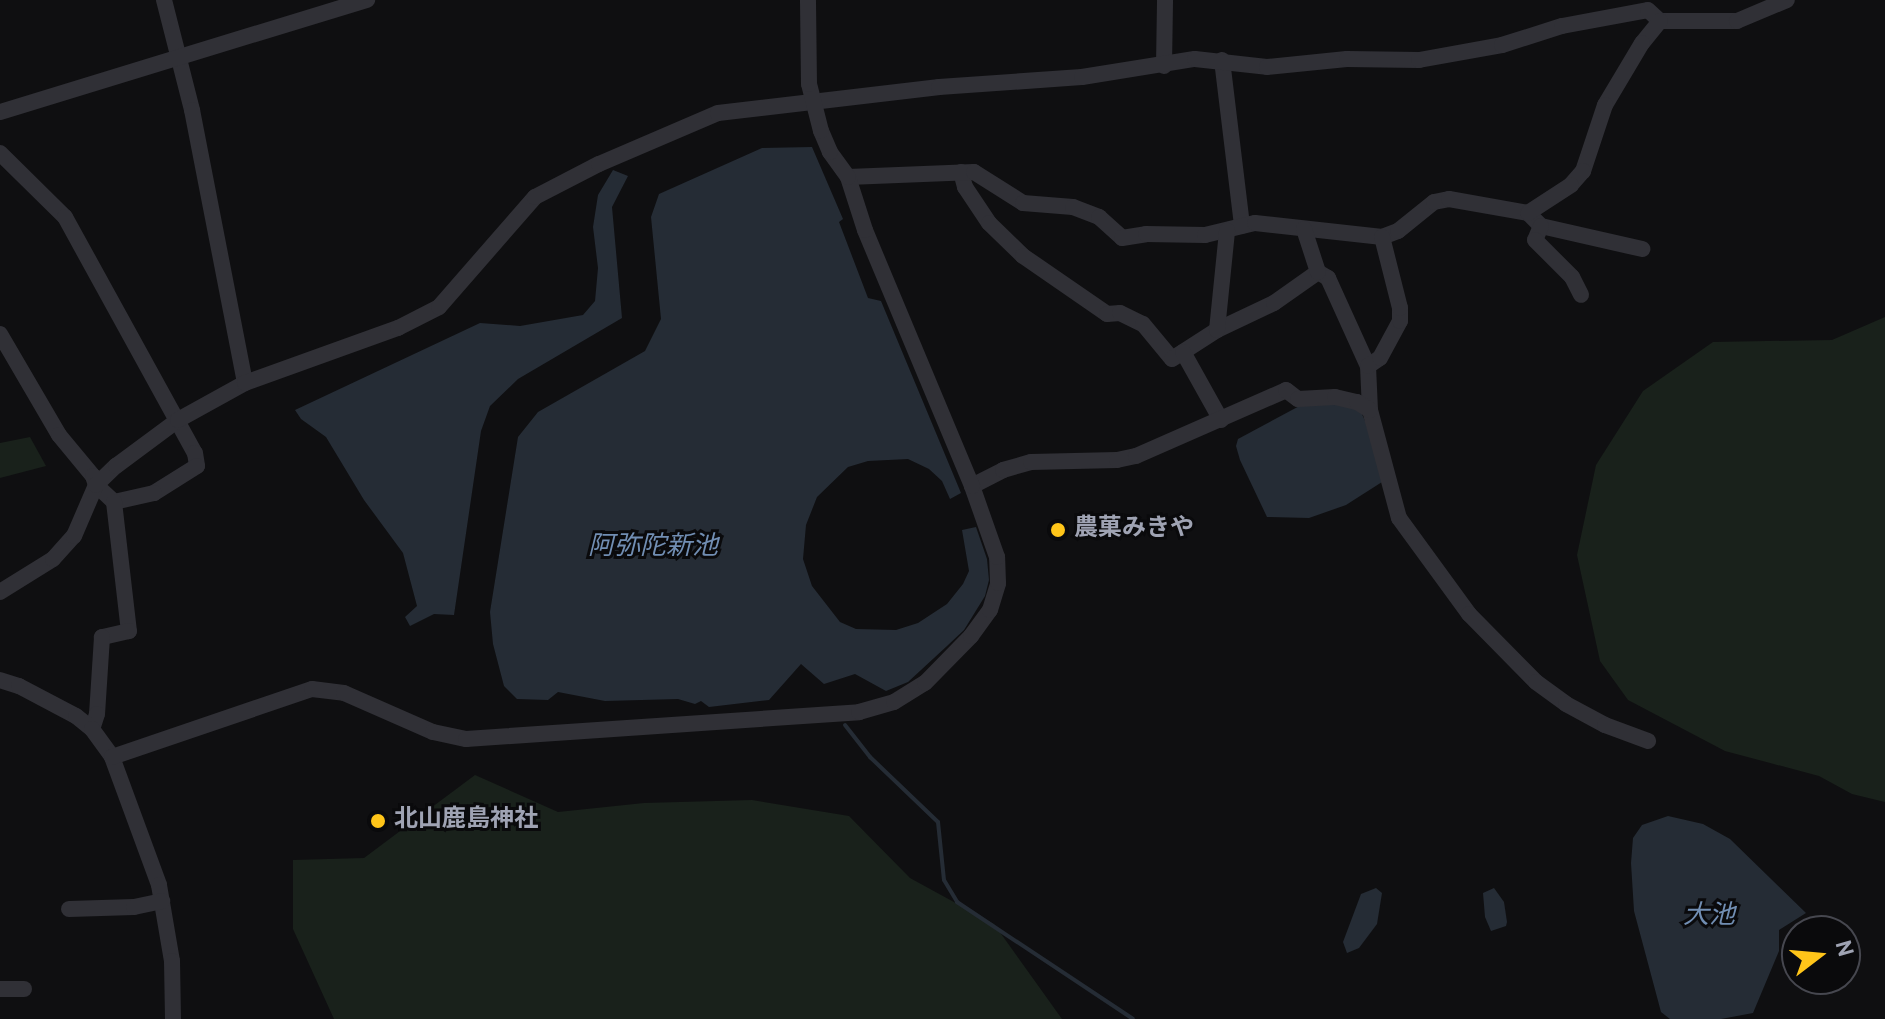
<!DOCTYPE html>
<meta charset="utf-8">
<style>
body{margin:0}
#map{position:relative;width:1885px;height:1019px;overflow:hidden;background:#0f0f11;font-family:Overpass,"Noto Sans JP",sans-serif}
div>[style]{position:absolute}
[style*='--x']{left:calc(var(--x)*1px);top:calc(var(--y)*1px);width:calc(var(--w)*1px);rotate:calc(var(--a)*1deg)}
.green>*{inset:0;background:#19211b}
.water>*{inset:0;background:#252c35}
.stream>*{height:4px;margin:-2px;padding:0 2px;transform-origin:2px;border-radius:2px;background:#252c35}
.street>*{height:16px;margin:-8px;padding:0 8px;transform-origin:8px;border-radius:8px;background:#303036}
.dots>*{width:22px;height:22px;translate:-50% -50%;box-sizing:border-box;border:4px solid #0a0a0c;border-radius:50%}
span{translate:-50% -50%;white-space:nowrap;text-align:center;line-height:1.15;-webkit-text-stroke:6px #0a0a0c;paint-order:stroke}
.poi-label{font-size:24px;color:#9fa3b3;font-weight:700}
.left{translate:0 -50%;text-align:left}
.water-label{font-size:26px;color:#718eb3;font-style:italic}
.north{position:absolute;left:1781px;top:915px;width:80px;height:80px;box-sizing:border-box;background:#0a0a0c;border:2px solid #46474f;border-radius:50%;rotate:74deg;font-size:22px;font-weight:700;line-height:32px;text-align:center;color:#9fa3b3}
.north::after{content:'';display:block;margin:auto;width:28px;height:36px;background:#ffc519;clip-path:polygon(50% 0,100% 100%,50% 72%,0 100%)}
</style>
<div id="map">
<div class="green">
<i style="clip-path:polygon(1885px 317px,1885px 802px,1852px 794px,1819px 776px,1725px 751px,1628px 700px,1600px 661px,1577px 555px,1596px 465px,1643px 391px,1713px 342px,1832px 340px)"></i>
<i style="clip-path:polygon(30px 437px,46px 466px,0 478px,0 443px)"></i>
<i style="clip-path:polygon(475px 775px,558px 812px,644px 803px,752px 800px,849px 816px,910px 878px,994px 924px,1062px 1019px,334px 1019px,293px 929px,293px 860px,364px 858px)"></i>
</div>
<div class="water">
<i style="clip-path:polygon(812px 147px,843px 219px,839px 222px,868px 298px,881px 301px,961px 493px,950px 499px,942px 481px,929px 469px,908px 459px,868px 461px,848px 467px,817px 497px,806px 525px,803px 559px,812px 586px,840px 622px,856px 629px,896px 630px,918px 623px,947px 604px,963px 584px,969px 571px,962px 530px,976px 527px,987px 559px,989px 580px,985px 596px,964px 630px,947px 646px,908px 682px,886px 691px,855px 674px,824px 684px,801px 664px,769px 700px,709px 707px,701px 701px,695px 704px,678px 699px,605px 701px,558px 692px,548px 700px,517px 699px,504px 686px,493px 644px,490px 612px,518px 437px,538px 412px,645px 351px,661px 319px,651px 217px,659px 194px,762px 148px)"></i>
<i style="clip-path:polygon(613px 170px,628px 176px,612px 207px,622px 318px,518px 379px,490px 406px,481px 431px,454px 615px,434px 614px,410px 626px,405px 617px,417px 606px,403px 553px,364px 500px,326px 437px,301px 419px,295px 410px,480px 323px,520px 326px,583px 315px,595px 301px,598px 268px,593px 227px,598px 195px)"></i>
<i style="clip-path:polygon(1305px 403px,1349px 405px,1361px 412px,1373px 438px,1382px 482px,1346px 505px,1309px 518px,1267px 517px,1240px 460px,1236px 446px,1238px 439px)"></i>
<i style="clip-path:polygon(1668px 816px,1703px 824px,1730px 839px,1806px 913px,1779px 930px,1779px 951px,1753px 1013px,1721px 1019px,1670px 1019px,1661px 1012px,1634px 911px,1631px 863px,1633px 838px,1642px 825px)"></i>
<i style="clip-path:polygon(1376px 888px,1382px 893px,1377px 924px,1359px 948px,1347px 953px,1343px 942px,1361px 894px)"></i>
<i style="clip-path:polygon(1494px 888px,1504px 902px,1507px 922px,1506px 926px,1491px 931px,1485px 917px,1483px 893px)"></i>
</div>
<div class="stream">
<i style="--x:845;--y:725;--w:41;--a:52"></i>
<i style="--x:870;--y:757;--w:94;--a:43.7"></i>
<i style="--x:938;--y:822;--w:58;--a:84.1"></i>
<i style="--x:944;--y:880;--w:26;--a:59"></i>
<i style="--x:957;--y:902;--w:211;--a:33.6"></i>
</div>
<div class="street">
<i style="--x:164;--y:0;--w:114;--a:75.7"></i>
<i style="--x:192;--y:110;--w:278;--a:79"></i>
<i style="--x:1660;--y:21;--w:77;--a:0"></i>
<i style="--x:1737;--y:21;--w:54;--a:-22.8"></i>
<i style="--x:1222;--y:60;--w:167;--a:83.1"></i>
<i style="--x:1164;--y:66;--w:66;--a:-89.1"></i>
<i style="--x:0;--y:112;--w:384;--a:-17"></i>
<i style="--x:0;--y:153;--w:91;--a:44.6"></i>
<i style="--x:65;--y:217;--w:269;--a:61.2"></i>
<i style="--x:195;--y:453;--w:13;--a:81"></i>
<i style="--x:197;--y:466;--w:51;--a:147.9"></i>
<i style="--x:154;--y:493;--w:41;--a:167.3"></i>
<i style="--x:961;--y:172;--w:16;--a:75"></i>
<i style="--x:965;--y:187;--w:43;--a:56.3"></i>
<i style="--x:989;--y:223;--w:47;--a:44.1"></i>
<i style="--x:1023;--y:256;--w:102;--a:34.6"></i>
<i style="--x:1107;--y:314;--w:13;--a:-4"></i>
<i style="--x:1120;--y:313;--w:25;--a:26"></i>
<i style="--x:1143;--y:324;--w:45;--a:50.4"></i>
<i style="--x:1172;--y:359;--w:54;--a:-32.8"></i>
<i style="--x:1217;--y:330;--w:63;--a:-25.3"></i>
<i style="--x:1274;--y:303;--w:54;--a:-35.2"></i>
<i style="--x:1318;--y:272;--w:12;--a:31"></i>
<i style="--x:1328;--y:278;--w:97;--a:65.6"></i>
<i style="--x:1368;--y:366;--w:44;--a:87.4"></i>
<i style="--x:1370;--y:410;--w:112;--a:75"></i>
<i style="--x:1399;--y:518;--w:119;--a:53.9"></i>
<i style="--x:1469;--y:614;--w:95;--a:45.4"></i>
<i style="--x:1536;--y:682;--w:37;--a:36"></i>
<i style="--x:1566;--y:704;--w:44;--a:28.3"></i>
<i style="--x:1605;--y:725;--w:46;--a:20.4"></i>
<i style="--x:848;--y:177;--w:126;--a:-2.3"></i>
<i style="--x:974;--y:172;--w:58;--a:32.3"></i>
<i style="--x:1023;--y:203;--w:50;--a:4.6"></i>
<i style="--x:1073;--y:207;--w:28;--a:21"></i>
<i style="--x:1099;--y:217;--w:31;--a:42"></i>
<i style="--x:1122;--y:238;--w:24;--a:-9"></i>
<i style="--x:1146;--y:234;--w:59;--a:1"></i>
<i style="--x:1205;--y:235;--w:51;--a:-13.5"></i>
<i style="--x:1255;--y:223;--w:128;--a:6.3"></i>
<i style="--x:1382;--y:237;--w:17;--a:-21"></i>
<i style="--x:1398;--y:231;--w:46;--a:-38.9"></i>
<i style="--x:1434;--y:202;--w:15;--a:-11"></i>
<i style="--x:1449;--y:199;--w:80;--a:10"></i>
<i style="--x:1528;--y:213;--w:18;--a:45"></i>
<i style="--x:1541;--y:226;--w:104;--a:12.8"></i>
<i style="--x:1541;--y:226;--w:15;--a:113"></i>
<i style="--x:1535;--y:240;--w:52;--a:45"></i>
<i style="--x:1572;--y:277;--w:20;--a:63"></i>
<i style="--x:1304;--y:229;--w:45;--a:72"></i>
<i style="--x:1217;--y:330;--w:100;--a:-84.2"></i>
<i style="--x:0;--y:334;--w:117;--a:59.7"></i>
<i style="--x:59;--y:435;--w:53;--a:50.3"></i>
<i style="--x:93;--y:476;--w:9;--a:72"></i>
<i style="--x:96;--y:485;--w:25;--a:43"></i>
<i style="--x:114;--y:502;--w:130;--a:83.4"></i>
<i style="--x:129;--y:631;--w:28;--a:167"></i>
<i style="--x:102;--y:637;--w:77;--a:93.7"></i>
<i style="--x:97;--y:714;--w:16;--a:108"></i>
<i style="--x:1183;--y:352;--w:78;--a:60.8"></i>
<i style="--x:1368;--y:366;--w:14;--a:-34"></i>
<i style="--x:1380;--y:358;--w:42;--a:-61.6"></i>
<i style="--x:1400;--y:321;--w:13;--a:-90"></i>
<i style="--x:1400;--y:308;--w:73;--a:-104.2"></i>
<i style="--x:972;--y:486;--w:35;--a:-27"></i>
<i style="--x:1003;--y:470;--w:29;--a:-16"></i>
<i style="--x:1031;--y:462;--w:86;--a:-1.3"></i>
<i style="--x:1117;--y:460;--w:19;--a:-12"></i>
<i style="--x:1136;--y:456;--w:164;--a:-23.7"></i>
<i style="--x:1286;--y:390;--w:15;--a:37"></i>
<i style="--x:1298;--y:399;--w:37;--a:-3"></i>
<i style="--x:1335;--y:397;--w:23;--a:13"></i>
<i style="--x:1357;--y:402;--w:15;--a:32"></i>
<i style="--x:0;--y:592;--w:62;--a:-31.9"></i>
<i style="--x:53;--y:559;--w:31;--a:-48"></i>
<i style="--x:74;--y:536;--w:56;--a:-66.7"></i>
<i style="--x:96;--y:485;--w:28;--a:-44"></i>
<i style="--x:116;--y:466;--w:77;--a:-36.6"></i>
<i style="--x:178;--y:420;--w:77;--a:-28.9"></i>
<i style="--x:245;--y:383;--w:163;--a:-19.8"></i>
<i style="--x:398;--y:328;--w:46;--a:-27.1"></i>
<i style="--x:439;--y:307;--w:146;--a:-48.9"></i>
<i style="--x:535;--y:197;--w:72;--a:-27.3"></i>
<i style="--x:599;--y:164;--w:129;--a:-23.2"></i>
<i style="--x:718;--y:113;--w:223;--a:-6.7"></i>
<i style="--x:939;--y:87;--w:143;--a:-4"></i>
<i style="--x:1082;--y:77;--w:114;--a:-9.1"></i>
<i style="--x:1195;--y:59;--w:72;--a:6.3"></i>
<i style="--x:1267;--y:67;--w:80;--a:-5.7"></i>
<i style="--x:1347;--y:59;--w:72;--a:0.8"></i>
<i style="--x:1419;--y:60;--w:84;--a:-10.2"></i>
<i style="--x:1502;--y:45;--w:63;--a:-17.6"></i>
<i style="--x:1562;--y:26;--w:87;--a:-10.5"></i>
<i style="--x:1648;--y:10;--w:16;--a:43"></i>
<i style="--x:1660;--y:21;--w:28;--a:129"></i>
<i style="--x:1642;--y:43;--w:72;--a:120.8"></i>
<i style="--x:1605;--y:105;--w:70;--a:108.4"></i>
<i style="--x:1583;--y:171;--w:18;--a:131"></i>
<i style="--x:1571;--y:185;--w:51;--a:146.9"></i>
<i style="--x:0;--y:680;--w:20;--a:18"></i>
<i style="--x:19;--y:686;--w:64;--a:27.8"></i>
<i style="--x:76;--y:716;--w:21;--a:39"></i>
<i style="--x:92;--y:729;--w:34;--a:54"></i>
<i style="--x:112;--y:757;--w:136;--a:69.8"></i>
<i style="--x:159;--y:885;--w:77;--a:80.3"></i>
<i style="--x:172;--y:961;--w:58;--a:89"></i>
<i style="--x:112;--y:757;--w:211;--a:-18.8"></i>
<i style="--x:312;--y:689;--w:32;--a:7"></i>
<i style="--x:344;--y:693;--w:97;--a:23.7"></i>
<i style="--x:433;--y:732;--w:34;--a:12"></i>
<i style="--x:466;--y:739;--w:394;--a:-3.9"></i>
<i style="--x:859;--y:712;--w:36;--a:-16"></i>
<i style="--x:894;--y:702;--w:36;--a:-32"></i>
<i style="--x:925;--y:683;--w:66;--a:-45.6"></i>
<i style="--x:971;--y:636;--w:32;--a:-54"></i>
<i style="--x:990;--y:610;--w:28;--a:-73"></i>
<i style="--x:998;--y:583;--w:26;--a:-92"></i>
<i style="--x:997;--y:557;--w:75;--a:-109.4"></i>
<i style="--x:972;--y:486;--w:277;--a:-112.7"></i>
<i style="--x:865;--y:230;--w:56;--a:-107.8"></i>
<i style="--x:848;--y:177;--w:31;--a:-126"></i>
<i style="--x:830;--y:152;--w:23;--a:-113"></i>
<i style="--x:821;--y:131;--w:49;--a:-104.3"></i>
<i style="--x:809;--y:84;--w:84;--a:-90.7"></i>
<i style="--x:69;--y:909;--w:65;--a:-1.8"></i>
<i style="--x:134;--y:907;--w:29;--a:-12"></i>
<i style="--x:0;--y:989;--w:24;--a:0"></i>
</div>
<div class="dots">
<i style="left:1058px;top:530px;background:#ffc519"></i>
<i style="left:378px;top:821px;background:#ffc519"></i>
</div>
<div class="poi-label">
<span class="left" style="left:1074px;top:530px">農菓みきや</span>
<span class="left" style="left:394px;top:821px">北山鹿島神社</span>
</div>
<div class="water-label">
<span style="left:653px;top:548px">阿弥陀新池</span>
<span style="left:1709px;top:917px">大池</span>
</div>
<div class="north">N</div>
</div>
